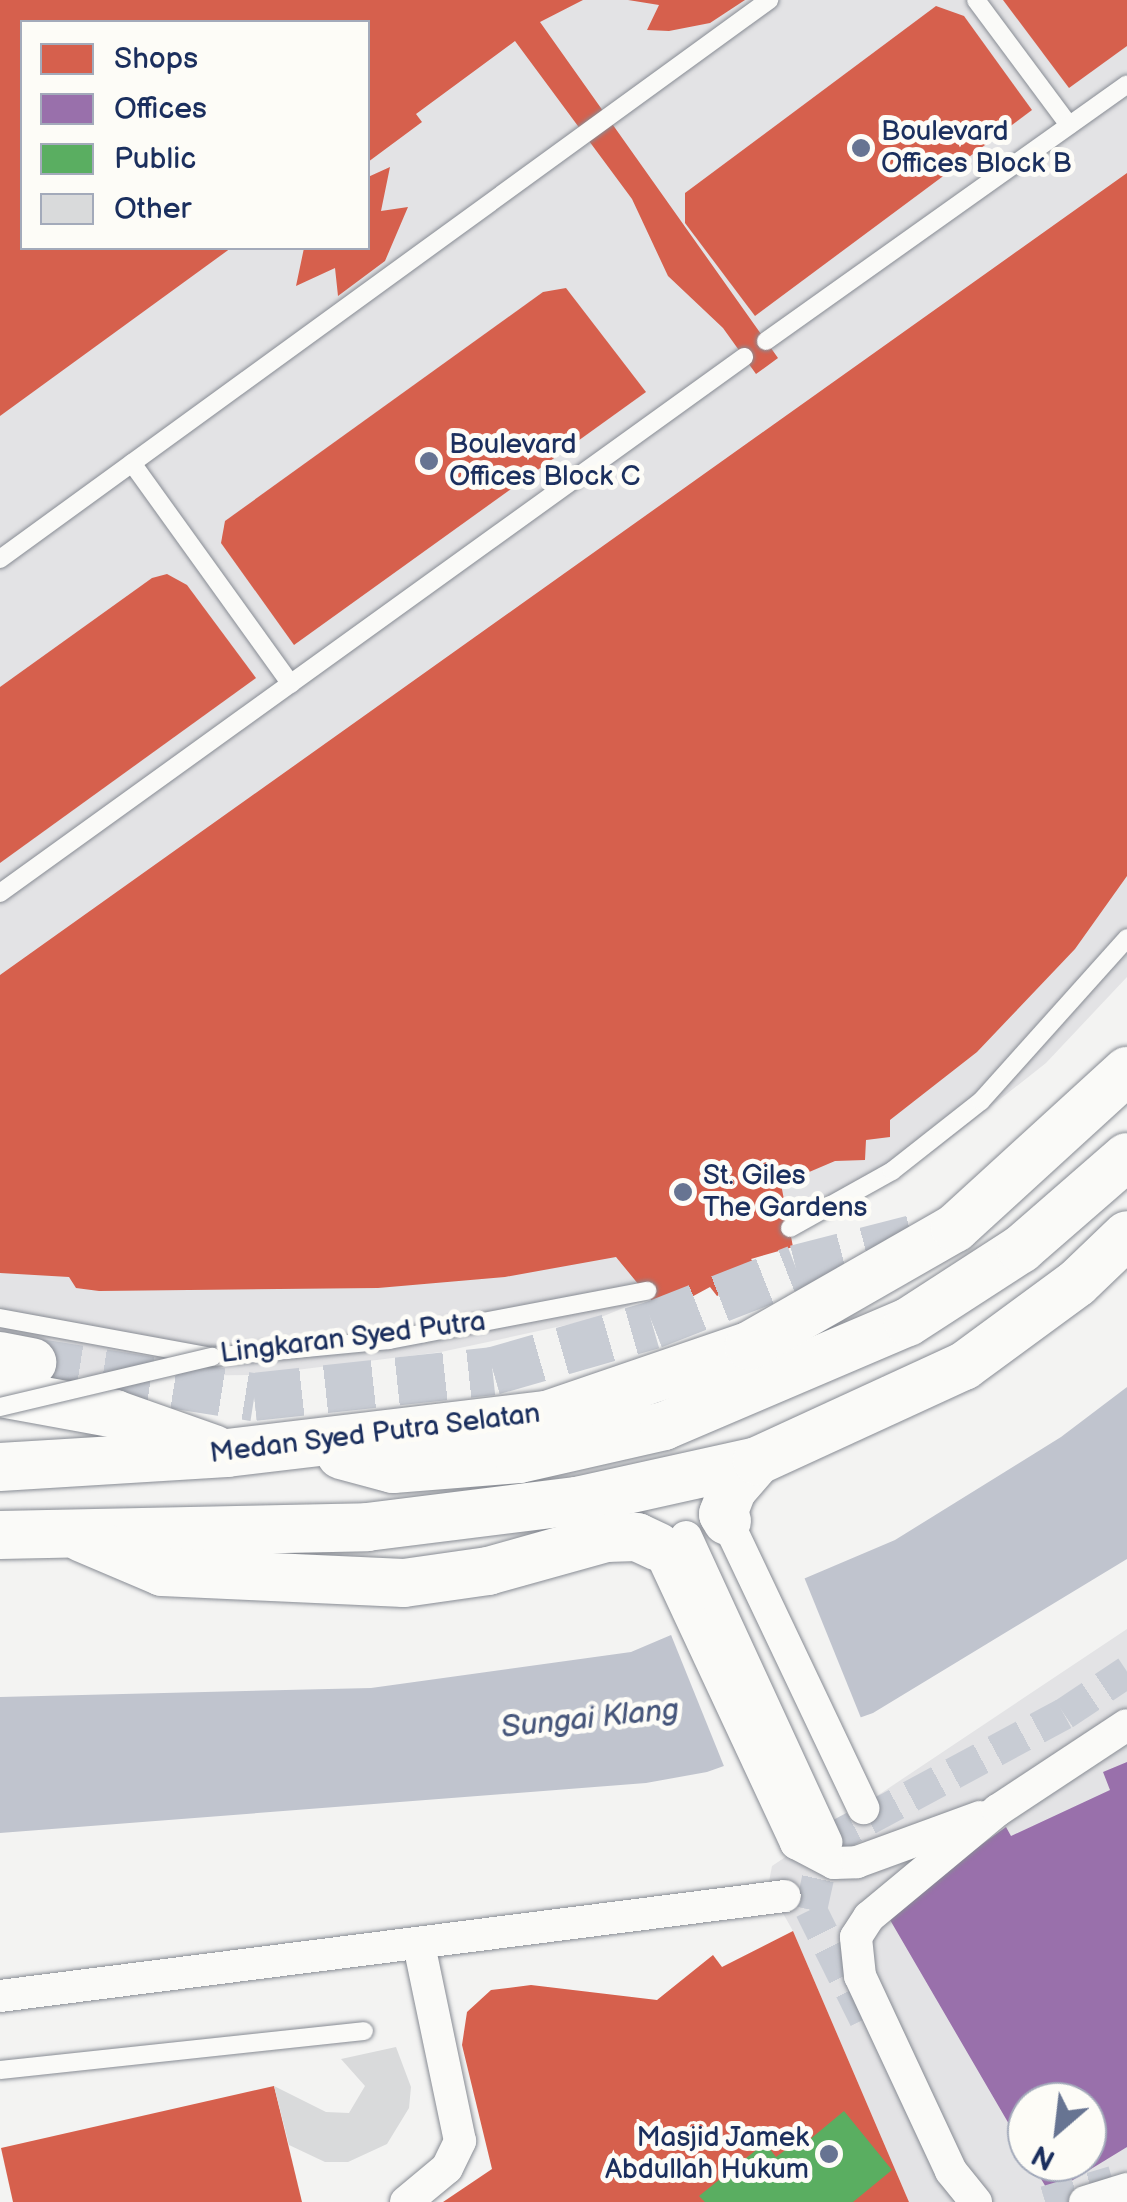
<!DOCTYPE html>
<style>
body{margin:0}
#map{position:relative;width:1127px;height:2202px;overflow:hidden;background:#f3f3f2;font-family:"Balsamiq Sans",sans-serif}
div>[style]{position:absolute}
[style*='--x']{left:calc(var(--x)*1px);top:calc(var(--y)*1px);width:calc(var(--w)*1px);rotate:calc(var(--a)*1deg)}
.built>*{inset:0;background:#e3e3e5}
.water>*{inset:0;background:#c0c4ce}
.pier>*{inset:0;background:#f3f3f2;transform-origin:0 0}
.shops>*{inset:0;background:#d6604d}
.offices>*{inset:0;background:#9970ab}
.public>*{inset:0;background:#5aae61}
.building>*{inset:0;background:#d9dadb}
.street-tunnel>*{height:32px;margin-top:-16px;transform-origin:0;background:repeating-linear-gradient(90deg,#c8ccd4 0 32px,transparent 0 48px)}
.secondary-tunnel>*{height:48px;margin-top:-24px;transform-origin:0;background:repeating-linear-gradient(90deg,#c8ccd4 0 48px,transparent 0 72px)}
.roads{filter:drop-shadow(0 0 2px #888c94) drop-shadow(0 0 2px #888c94)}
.lane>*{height:18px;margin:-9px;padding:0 9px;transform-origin:9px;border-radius:9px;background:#fafaf8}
.street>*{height:32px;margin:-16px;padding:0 16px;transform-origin:16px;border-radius:16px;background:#fafaf8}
.secondary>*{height:48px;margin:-24px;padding:0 24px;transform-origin:24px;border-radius:24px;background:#fafaf8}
.bridges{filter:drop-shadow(0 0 2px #888c94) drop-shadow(0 0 2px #888c94)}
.lane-bridge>*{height:18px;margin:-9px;padding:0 9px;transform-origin:9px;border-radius:9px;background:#fafaf8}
.dots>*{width:28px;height:28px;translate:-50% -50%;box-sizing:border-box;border:5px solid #fdfcf7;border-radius:50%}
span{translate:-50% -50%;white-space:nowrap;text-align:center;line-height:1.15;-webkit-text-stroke:10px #fdfcf7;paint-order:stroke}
.poi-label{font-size:28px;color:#1b2f5e}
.left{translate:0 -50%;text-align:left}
.right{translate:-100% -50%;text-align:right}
.street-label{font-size:28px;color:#1b2f5e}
.water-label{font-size:30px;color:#46567b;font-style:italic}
.legend{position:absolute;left:20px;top:20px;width:350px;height:230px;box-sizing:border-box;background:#fdfcf7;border:2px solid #a3aaba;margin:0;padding:12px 18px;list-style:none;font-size:30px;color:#1b2f5e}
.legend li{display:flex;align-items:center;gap:20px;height:50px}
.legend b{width:50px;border:2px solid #a3aaba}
.north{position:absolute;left:1007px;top:2082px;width:100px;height:100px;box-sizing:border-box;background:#fdfcf7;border:2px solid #a3aaba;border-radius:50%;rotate:208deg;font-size:28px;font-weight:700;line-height:40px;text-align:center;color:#1b2f5e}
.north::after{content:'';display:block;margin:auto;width:35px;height:45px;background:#677492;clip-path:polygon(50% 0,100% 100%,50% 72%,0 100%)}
</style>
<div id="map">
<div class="built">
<i style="clip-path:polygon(evenodd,0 0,1127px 0,1127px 977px,1046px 1063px,937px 1149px,774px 1246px,599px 1318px,441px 1352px,256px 1375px,0 1377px,0 0,22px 22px,368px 22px,368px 248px,22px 248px,22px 22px)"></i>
<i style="clip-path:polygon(evenodd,1127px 1629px,1127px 2202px,909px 2202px,793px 1931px,768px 1887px,772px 1866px,1127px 1629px,1027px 2102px,1087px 2102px,1087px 2162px,1027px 2162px,1027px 2102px)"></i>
</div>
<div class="water">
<i style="clip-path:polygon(1127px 1387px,1127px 1559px,873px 1713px,707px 1772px,646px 1783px,0 1833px,0 1697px,371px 1688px,631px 1652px,895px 1540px,1061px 1437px)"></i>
</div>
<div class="pier">
<i style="left:804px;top:1577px;width:157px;height:145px;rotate:68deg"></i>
</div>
<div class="shops">
<i style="clip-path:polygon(0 0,583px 0,540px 22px,778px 358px,756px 374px,723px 328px,668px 276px,632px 199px,515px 41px,416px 114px,422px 122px,368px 162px,368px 22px,22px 22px,22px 248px,231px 248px,0 416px)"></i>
<i style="clip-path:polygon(628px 0,745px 0,710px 23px,669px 31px,647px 30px,659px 5px)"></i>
<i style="clip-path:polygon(1003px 0,1127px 0,1127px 46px,1069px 88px)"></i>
<i style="clip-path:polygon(936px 6px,964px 16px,1032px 110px,755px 316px,685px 223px,685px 193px)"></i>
<i style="clip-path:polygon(390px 167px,381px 211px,408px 207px,385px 261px,338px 296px,335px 268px,296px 286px,304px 248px,368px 248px,368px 177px)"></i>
<i style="clip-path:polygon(1127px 173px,1127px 876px,1075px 949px,977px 1052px,890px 1120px,890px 1137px,866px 1140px,865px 1160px,835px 1161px,781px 1184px,793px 1247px,751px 1259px,761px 1273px,717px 1296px,710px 1287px,662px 1313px,616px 1257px,505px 1277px,378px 1288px,99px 1291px,76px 1288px,69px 1277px,0 1273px,0 975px)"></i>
<i style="clip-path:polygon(566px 288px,646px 392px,294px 645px,221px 543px,225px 521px,543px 292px)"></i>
<i style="clip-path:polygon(167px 574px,187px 585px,256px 678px,0 863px,0 687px,152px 578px)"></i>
<i style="clip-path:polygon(793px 1931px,909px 2202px,443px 2202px,492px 2169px,462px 2045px,467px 2012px,491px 1990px,531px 1985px,657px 2000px,713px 1955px,722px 1967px)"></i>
<i style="clip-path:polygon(274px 2086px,302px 2202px,13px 2202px,1px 2148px)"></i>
</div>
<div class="offices">
<i style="clip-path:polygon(1127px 1762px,1127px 2147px,1050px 2194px,1031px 2162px,1087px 2162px,1087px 2102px,1027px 2102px,1027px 2155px,886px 1913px,1006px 1827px,1011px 1836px,1110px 1790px,1103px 1772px)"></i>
</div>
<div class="public">
<i style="clip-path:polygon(844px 2111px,892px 2170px,853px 2202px,705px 2202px,699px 2196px,765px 2143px,776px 2157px,792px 2145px,797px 2150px)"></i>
</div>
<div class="building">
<i style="clip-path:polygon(396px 2047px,411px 2087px,409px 2108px,387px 2144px,348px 2162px,325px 2162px,289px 2145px,274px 2086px,326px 2112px,349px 2113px,365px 2086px,341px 2059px)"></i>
</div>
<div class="street-tunnel">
<i style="--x:865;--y:2019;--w:122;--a:-116.4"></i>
<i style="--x:811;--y:1910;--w:70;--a:-77.6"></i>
<i style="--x:826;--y:1842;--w:270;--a:-28.3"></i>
<i style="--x:1064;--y:1714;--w:76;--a:-33.7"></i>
<i style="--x:1045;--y:2202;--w:71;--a:-16.4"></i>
</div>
<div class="secondary-tunnel">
<i style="--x:32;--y:1362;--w:225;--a:9"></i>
<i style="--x:254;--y:1397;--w:240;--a:-6.2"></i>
<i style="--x:493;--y:1371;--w:166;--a:-16"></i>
<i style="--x:653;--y:1325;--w:154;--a:-21.4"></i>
<i style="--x:796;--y:1269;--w:136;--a:-14.4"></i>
</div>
<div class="roads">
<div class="lane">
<i style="--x:976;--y:0;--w:156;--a:53.4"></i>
<i style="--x:766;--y:341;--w:443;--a:-35.4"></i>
<i style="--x:132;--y:463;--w:272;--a:54.3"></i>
<i style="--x:0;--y:559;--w:951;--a:-36.01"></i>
<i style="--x:0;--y:893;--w:917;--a:-35.77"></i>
<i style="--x:790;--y:1228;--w:117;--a:-29.2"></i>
<i style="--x:892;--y:1171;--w:113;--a:-38.2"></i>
<i style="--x:981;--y:1101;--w:219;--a:-48.1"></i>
<i style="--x:0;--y:1318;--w:216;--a:10.4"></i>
<i style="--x:212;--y:1357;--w:178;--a:-5.5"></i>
<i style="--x:389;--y:1340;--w:263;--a:-10.8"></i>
<i style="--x:0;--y:2070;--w:366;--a:-6.1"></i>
</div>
<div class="street">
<i style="--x:727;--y:1521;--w:318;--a:64.6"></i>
<i style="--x:686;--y:1537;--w:336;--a:65.3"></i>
<i style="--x:658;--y:1547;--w:327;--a:65"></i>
<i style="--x:796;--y:1843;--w:43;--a:27.8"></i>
<i style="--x:834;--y:1863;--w:23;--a:-2"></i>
<i style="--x:857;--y:1862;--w:131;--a:-20.1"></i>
<i style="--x:0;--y:1996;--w:791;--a:-7.26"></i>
<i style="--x:406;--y:2202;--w:53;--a:-39.7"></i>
<i style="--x:447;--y:2168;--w:30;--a:-64"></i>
<i style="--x:460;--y:2141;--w:201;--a:-101.8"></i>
<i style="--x:976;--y:2202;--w:40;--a:-129"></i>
<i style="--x:951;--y:2171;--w:215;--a:-115"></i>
<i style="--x:860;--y:1976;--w:39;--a:-96"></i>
<i style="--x:856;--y:1937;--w:24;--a:-57"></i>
<i style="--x:869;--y:1917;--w:168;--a:-39.7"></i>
<i style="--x:998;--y:1810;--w:154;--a:-33.4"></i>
<i style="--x:1085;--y:2202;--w:44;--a:-17.2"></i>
</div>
<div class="secondary">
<i style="--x:0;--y:1356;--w:33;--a:11"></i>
<i style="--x:0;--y:1393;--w:117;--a:10.3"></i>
<i style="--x:115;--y:1414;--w:105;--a:19.5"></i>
<i style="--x:341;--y:1455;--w:54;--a:15.1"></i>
<i style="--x:393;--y:1469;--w:126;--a:-4.5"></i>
<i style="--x:519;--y:1459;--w:149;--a:-12.8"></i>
<i style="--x:664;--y:1426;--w:265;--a:-23.1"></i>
<i style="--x:908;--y:1322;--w:135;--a:-32.9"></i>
<i style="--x:1021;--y:1249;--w:140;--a:-41"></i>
<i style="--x:0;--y:1467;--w:227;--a:-3.5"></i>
<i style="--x:227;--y:1453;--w:322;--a:-6.8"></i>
<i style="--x:547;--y:1415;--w:213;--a:-18.9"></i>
<i style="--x:749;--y:1346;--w:237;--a:-29.8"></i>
<i style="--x:955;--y:1228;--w:233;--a:-42.4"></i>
<i style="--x:727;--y:1521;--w:8;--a:-120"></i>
<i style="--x:723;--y:1514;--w:26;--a:-69"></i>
<i style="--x:732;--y:1490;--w:38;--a:-49"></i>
<i style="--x:0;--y:1535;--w:367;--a:-1.2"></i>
<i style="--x:367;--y:1527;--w:212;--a:-7.1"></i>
<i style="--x:577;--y:1501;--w:184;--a:-12.5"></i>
<i style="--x:757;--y:1461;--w:228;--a:-24.7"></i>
<i style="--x:964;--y:1366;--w:140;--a:-36.3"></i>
<i style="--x:1077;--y:1283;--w:69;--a:-43.8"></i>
<i style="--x:82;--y:1538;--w:87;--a:23"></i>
<i style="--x:162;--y:1572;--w:242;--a:2.6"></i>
<i style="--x:404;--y:1583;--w:85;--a:-8.1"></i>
<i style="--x:488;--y:1571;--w:123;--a:-15.6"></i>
<i style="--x:606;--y:1538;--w:31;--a:-2"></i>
<i style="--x:637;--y:1537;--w:23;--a:25"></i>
</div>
</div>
<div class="bridges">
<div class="lane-bridge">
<i style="--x:0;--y:1407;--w:218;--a:-13.3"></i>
</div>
</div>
<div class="dots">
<i style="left:861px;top:148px;background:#677492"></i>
<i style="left:429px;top:461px;background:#677492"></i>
<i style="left:683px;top:1192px;background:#677492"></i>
<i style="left:829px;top:2154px;background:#677492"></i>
</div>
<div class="poi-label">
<span class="left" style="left:881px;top:148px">Boulevard<br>Offices Block B</span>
<span class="left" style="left:449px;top:461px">Boulevard<br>Offices Block C</span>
<span class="left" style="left:703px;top:1192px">St. Giles<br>The Gardens</span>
<span class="right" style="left:809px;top:2154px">Masjid Jamek<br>Abdullah Hukum</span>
</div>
<div class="street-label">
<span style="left:353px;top:1338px;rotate:-7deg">Lingkaran Syed Putra</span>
<span style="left:375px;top:1434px;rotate:-7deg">Medan Syed Putra Selatan</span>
</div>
<div class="water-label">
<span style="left:590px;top:1719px;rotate:-6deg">Sungai Klang</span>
</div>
<ul class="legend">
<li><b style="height:28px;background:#d6604d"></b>Shops</li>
<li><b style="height:28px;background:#9970ab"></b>Offices</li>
<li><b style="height:28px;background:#5aae61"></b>Public</li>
<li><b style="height:28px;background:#d9dadb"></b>Other</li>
</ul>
<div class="north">N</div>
</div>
